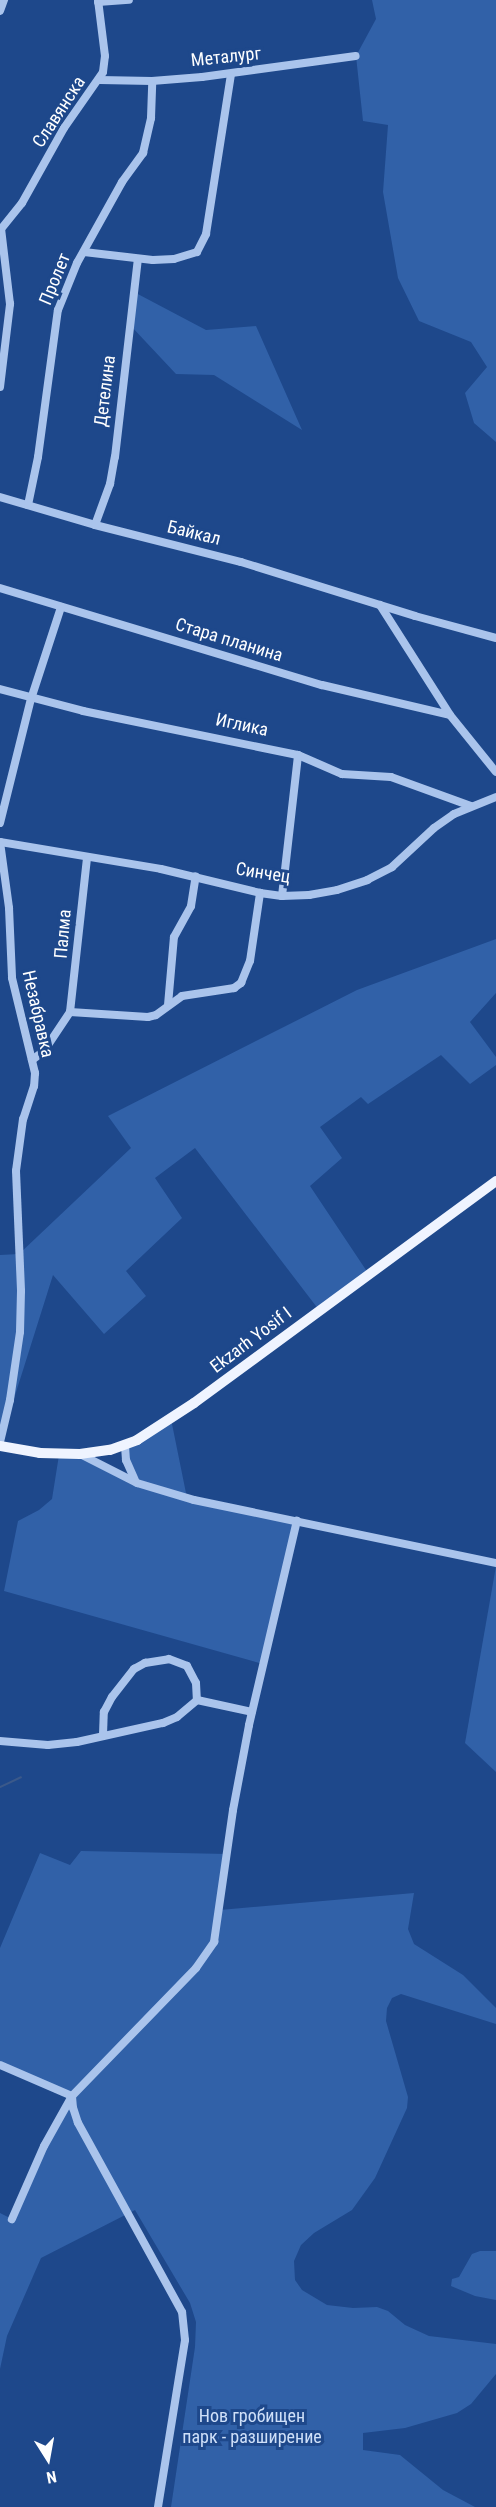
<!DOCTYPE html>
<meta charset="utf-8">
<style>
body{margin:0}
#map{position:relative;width:496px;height:2507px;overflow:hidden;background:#1e488b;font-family:"Roboto Condensed",sans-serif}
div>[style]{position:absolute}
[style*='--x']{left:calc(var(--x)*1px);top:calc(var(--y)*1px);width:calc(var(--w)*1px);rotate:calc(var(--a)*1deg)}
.green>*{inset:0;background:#3161a8}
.stream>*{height:2px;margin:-1px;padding:0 1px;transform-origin:1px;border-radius:1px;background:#3b598a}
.minor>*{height:8px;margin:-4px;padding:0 4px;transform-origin:4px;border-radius:4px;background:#aac4ec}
.major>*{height:10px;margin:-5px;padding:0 5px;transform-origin:5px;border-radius:5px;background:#eff4ff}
span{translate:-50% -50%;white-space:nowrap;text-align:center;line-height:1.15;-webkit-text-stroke:6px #1e488b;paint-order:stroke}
.street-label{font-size:18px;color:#fff}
.park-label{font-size:18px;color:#cfe0f9}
.north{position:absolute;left:18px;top:2429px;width:60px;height:60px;-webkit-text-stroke:4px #1e488b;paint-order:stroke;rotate:169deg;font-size:16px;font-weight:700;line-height:24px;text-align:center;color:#fff}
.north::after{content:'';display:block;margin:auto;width:21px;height:27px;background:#fff;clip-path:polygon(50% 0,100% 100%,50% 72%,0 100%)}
</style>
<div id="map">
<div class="green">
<i style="clip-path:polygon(372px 0,496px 0,496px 442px,474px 423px,465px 393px,487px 367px,471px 342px,419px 321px,398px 278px,383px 192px,388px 125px,363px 121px,356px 56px,376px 19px)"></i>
<i style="clip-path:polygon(134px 292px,206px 330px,256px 326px,302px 430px,214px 375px,176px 374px,130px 325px)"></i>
<i style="clip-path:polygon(496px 939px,496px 993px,470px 1022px,496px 1057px,496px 1065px,470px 1084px,441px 1055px,368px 1104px,361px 1097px,320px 1127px,342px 1158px,310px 1186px,368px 1273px,319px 1310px,195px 1148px,155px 1178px,182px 1218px,126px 1271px,146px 1296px,104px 1334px,53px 1275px,0 1443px,0 1255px,19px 1254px,131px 1148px,108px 1116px,357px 990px)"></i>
<i style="clip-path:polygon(171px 1419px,187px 1498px,297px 1521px,263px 1664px,4px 1591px,18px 1521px,39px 1510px,52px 1499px,59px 1455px,80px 1454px,135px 1482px,125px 1446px)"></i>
<i style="clip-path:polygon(496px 1566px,496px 1772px,465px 1743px)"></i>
<i style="clip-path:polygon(81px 1851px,227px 1854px,220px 1910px,414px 1893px,408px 1929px,414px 1944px,463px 1975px,496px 2008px,496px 2024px,401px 1994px,392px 1998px,387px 2008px,386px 2021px,408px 2097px,407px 2108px,375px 2178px,352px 2210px,314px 2233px,301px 2245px,294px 2261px,295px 2280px,302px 2290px,327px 2305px,353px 2308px,377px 2307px,388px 2311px,405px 2325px,429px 2336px,496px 2344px,496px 2374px,471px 2404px,457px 2413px,405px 2428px,363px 2433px,363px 2450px,400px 2455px,443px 2490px,475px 2507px,171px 2507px,195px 2347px,196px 2322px,190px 2303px,135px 2210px,41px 2258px,7px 2336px,0 2369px,0 2213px,12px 2219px,72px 2097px,0 2065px,0 1948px,40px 1853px,70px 1865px)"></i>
<i style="clip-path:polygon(480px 2251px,496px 2251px,496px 2300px,475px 2296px,451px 2286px,452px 2279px,459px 2277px,472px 2254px)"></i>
</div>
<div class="stream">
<i style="--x:0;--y:1787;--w:23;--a:-25"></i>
</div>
<div class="minor">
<i style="--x:98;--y:2;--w:31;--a:-4"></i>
<i style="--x:0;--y:11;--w:12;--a:-70"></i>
<i style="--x:100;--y:80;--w:52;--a:1.1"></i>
<i style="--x:152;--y:81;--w:50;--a:-4.6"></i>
<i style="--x:202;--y:77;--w:155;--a:-7.8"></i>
<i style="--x:84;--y:252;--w:69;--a:6.6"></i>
<i style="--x:153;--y:260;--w:21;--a:-3"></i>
<i style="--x:174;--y:259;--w:24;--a:-17"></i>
<i style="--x:197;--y:252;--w:20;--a:-63"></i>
<i style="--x:206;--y:234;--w:162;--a:-81.1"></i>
<i style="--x:0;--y:387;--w:84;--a:-83.1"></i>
<i style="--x:10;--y:304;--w:76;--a:-96.8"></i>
<i style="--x:1;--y:229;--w:33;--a:-51"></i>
<i style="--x:22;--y:203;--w:86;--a:-60.8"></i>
<i style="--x:64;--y:128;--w:68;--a:-55.1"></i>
<i style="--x:103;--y:72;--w:16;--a:-83"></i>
<i style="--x:105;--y:56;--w:56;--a:-97.1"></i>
<i style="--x:0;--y:497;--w:99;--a:16.4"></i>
<i style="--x:95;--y:525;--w:151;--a:14.2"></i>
<i style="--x:241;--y:562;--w:182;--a:17.2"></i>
<i style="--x:415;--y:616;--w:84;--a:15.2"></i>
<i style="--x:28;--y:505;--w:49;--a:-78.2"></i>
<i style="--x:38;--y:457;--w:148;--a:-82.3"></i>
<i style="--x:58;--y:310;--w:51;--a:-68"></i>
<i style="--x:77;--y:263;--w:93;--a:-60.9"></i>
<i style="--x:122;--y:182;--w:36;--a:-54"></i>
<i style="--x:143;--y:153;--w:36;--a:-77"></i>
<i style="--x:151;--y:118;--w:37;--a:-88"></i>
<i style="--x:95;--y:525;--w:44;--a:-69.9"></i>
<i style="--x:110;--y:484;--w:27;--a:-80"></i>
<i style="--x:115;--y:457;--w:199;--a:-83.4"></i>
<i style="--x:0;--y:588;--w:336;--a:16.8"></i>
<i style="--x:322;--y:685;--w:131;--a:13.2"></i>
<i style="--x:380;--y:605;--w:130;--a:57.5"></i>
<i style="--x:450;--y:715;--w:73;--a:51.1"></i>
<i style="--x:0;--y:689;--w:86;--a:14.8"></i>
<i style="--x:83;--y:711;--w:219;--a:11.6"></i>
<i style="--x:298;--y:755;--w:48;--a:23.4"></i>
<i style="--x:342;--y:774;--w:49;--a:3.5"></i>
<i style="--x:391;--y:777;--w:85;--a:19.9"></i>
<i style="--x:0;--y:823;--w:128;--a:-76"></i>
<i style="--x:31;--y:699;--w:97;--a:-71.9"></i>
<i style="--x:0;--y:842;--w:67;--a:82.2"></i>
<i style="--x:9;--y:908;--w:70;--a:87.5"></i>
<i style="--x:12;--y:978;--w:98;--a:76.4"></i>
<i style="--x:35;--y:1073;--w:13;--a:94"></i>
<i style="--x:34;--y:1086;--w:35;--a:108"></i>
<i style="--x:23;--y:1119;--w:52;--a:97.7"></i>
<i style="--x:16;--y:1171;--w:120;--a:87.6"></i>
<i style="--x:21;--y:1291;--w:41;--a:91.4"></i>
<i style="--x:20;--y:1332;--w:69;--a:98.4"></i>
<i style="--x:10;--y:1400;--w:43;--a:103.4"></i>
<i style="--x:0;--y:842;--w:163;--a:9.5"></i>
<i style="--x:161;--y:869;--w:102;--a:13.6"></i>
<i style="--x:260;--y:893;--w:22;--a:8"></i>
<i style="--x:282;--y:896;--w:27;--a:-2"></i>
<i style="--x:309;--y:895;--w:28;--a:-10"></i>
<i style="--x:337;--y:890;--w:32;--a:-18"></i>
<i style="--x:367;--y:880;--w:28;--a:-27"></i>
<i style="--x:392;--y:867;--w:57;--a:-42.9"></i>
<i style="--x:434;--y:828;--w:24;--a:-35"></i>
<i style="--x:454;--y:814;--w:45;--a:-22"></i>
<i style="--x:282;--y:896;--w:142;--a:-83.5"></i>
<i style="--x:168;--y:1005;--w:68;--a:-85"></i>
<i style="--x:174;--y:937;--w:35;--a:-61"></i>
<i style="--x:191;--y:906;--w:30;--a:-81"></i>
<i style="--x:70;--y:1012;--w:155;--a:-83.7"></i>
<i style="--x:32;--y:1060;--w:15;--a:-37"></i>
<i style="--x:44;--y:1051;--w:47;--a:-56.3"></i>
<i style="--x:70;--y:1012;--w:78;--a:3.7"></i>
<i style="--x:148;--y:1017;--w:8;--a:-14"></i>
<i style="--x:156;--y:1015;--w:32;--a:-36"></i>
<i style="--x:182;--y:996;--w:53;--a:-8.7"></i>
<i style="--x:234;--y:988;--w:9;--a:-36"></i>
<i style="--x:241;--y:983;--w:24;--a:-68"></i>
<i style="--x:250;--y:961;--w:69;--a:-81.6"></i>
<i style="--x:125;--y:1446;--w:14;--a:86"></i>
<i style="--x:126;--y:1460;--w:22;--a:66"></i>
<i style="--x:80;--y:1454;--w:64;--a:27"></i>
<i style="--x:137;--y:1483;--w:59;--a:16.6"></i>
<i style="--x:194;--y:1500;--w:309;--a:11.8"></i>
<i style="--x:103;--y:1735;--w:23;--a:-88"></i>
<i style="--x:104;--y:1712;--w:17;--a:-62"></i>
<i style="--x:112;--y:1697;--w:36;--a:-52"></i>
<i style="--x:134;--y:1669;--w:13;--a:-29"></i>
<i style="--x:145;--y:1663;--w:24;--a:-9"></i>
<i style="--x:169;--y:1659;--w:19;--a:21"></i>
<i style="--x:187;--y:1666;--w:19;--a:62"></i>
<i style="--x:196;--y:1683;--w:17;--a:87"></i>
<i style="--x:0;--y:1741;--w:48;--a:4.8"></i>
<i style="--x:48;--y:1745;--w:29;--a:-6"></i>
<i style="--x:77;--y:1742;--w:88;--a:-12.5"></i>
<i style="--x:163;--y:1723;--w:15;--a:-23"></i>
<i style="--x:177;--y:1717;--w:26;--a:-40"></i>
<i style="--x:197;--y:1700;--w:56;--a:12.3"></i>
<i style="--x:0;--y:2065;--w:78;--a:23.3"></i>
<i style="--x:72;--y:2096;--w:57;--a:119.2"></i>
<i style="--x:44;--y:2146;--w:80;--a:113.7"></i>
<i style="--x:158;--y:2507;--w:169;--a:-80.8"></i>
<i style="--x:185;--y:2340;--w:28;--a:-96"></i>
<i style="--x:182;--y:2312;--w:216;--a:-118.8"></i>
<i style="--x:78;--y:2123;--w:16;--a:-108"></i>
<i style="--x:73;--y:2108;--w:12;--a:-95"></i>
<i style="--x:72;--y:2096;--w:178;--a:-45.9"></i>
<i style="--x:196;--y:1968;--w:32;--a:-55"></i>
<i style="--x:214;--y:1942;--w:133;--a:-81.8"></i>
<i style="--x:233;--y:1810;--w:86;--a:-79.3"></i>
<i style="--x:249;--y:1725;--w:210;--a:-76.8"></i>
</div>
<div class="major">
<i style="--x:0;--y:1446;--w:41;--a:9.9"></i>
<i style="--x:40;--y:1453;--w:40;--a:1.4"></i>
<i style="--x:80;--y:1454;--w:30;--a:-8"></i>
<i style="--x:110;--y:1450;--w:29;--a:-20"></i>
<i style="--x:137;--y:1440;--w:68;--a:-33"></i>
<i style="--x:194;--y:1403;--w:375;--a:-36.3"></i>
</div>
<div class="street-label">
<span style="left:226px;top:57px;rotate:-6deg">Металург</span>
<span style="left:59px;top:112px;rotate:-57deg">Славянска</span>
<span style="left:55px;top:279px;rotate:-68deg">Пролет</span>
<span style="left:105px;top:391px;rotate:-83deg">Детелина</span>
<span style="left:194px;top:533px;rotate:14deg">Байкал</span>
<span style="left:229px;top:640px;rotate:17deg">Стара планина</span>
<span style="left:242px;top:725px;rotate:12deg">Иглика</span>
<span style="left:263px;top:873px;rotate:9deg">Синчец</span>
<span style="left:63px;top:934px;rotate:-85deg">Палма</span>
<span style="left:38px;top:1014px;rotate:77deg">Незабравка</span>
<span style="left:251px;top:1340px;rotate:-37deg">Ekzarh Yosif I</span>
</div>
<div class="park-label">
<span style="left:252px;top:2427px">Нов гробищен<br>парк - разширение</span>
</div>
<div class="north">N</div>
</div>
